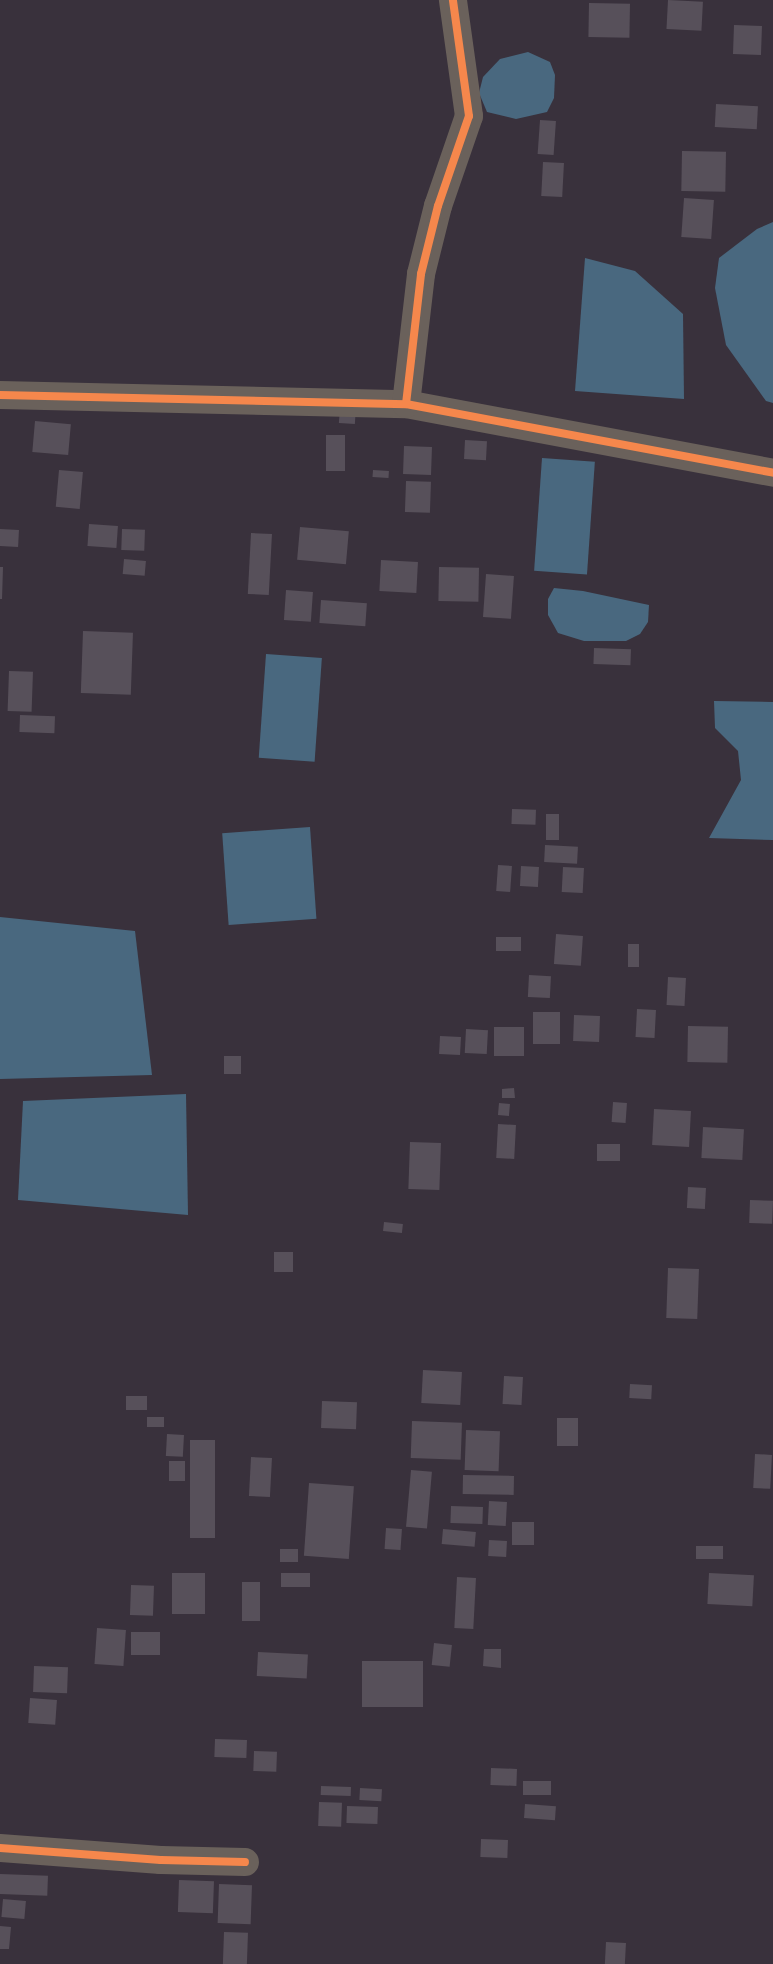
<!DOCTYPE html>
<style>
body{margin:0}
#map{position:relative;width:773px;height:1964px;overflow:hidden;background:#39313c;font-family:"Source Sans 3",sans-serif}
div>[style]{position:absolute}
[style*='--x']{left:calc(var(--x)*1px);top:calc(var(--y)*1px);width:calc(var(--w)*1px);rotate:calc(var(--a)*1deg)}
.water>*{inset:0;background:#49687f;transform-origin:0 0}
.building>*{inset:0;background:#57505a;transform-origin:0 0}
.minor>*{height:28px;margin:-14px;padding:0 14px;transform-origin:14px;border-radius:14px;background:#6a615b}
.cycleway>*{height:8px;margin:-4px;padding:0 4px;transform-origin:4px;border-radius:4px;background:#f5874c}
span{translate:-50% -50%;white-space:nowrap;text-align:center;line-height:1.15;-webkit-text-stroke:5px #3c2c41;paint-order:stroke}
</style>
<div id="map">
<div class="water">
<i style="clip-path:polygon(528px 52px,550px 62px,555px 75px,554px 98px,547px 112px,516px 119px,487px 112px,479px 93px,483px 77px,500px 59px)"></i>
<i style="clip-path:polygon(773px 222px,773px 403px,766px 401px,726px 345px,715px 288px,719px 258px,757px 229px)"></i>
<i style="clip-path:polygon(585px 258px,635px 271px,683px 314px,684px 399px,575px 391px)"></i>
<i style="left:542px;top:458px;width:53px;height:113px;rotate:4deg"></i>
<i style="clip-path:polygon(554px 588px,583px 591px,649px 605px,648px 622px,640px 634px,626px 641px,584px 641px,558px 633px,548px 615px,548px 599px)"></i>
<i style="left:266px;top:654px;width:56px;height:104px;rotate:4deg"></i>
<i style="clip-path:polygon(714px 701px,773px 702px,773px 840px,709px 838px,741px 780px,738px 751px,715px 728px)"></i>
<i style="left:310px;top:827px;width:92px;height:88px;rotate:86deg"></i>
<i style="clip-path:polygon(0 917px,135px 931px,152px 1075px,0 1079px)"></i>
<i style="clip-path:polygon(186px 1094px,188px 1215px,18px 1200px,23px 1101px)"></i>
</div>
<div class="building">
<i style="left:668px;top:0;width:35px;height:29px;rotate:3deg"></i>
<i style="left:589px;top:3px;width:41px;height:34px;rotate:1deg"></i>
<i style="left:734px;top:25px;width:28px;height:29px;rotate:2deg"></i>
<i style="left:716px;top:104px;width:42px;height:23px;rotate:3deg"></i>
<i style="left:540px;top:120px;width:16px;height:34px;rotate:4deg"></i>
<i style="left:682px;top:151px;width:44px;height:40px;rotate:1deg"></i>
<i style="left:543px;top:162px;width:21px;height:34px;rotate:3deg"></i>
<i style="left:684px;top:198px;width:30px;height:39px;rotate:4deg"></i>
<i style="left:340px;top:407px;width:16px;height:16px;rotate:4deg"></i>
<i style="left:35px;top:421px;width:36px;height:31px;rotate:5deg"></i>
<i style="left:326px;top:435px;width:19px;height:36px"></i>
<i style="left:465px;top:440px;width:22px;height:19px;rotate:3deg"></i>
<i style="left:404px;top:446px;width:28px;height:28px;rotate:2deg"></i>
<i style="left:59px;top:470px;width:24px;height:37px;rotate:5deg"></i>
<i style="left:373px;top:470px;width:16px;height:7px;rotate:4deg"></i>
<i style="left:406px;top:481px;width:25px;height:31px;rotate:2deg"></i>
<i style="left:89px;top:524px;width:29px;height:22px;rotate:4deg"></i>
<i style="left:300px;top:527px;width:49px;height:33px;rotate:5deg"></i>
<i style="left:0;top:529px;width:19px;height:17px;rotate:3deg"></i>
<i style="left:122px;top:529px;width:23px;height:21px;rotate:2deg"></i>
<i style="left:251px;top:533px;width:21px;height:61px;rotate:3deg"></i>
<i style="left:124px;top:559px;width:22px;height:15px;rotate:5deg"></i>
<i style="left:381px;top:560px;width:37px;height:31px;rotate:3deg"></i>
<i style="clip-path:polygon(0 567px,3px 567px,2px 599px,0 599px)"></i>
<i style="left:439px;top:567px;width:40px;height:34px;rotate:1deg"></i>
<i style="left:486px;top:574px;width:28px;height:43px;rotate:4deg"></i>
<i style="left:286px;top:590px;width:27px;height:30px;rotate:4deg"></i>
<i style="left:321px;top:600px;width:46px;height:23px;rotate:4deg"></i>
<i style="left:83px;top:631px;width:50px;height:62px;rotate:2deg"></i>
<i style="left:594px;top:648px;width:37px;height:16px;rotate:2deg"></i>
<i style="left:9px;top:671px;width:24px;height:40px;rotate:2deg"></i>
<i style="left:20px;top:715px;width:35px;height:17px;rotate:2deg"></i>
<i style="left:512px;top:809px;width:24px;height:15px;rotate:2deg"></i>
<i style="left:546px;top:814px;width:13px;height:26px"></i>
<i style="left:545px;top:845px;width:33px;height:17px;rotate:3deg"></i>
<i style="left:498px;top:865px;width:14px;height:26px;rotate:4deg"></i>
<i style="left:521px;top:866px;width:18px;height:20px;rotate:3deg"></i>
<i style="left:563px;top:867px;width:21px;height:25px;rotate:3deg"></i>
<i style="left:556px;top:934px;width:27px;height:30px;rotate:4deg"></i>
<i style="left:496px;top:937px;width:25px;height:14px"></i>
<i style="left:628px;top:944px;width:11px;height:23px"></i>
<i style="left:529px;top:975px;width:22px;height:22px;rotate:3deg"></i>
<i style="left:668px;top:977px;width:18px;height:28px;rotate:3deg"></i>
<i style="left:637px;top:1009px;width:19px;height:28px;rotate:3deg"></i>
<i style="left:533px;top:1012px;width:27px;height:32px"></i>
<i style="left:574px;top:1015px;width:26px;height:26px;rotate:2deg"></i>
<i style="left:688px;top:1026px;width:40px;height:36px;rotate:1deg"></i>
<i style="left:494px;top:1027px;width:30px;height:29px"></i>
<i style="left:466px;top:1029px;width:22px;height:24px;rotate:3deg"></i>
<i style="left:440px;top:1036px;width:21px;height:18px;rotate:3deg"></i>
<i style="left:224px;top:1056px;width:17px;height:18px"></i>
<i style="clip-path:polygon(514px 1088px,515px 1098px,502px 1098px,502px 1089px)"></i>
<i style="left:613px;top:1102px;width:14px;height:20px;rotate:4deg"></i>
<i style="left:499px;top:1103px;width:11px;height:12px;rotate:5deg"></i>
<i style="left:654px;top:1109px;width:37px;height:36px;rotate:3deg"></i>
<i style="left:498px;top:1124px;width:18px;height:34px;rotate:3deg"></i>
<i style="left:703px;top:1127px;width:41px;height:31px;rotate:3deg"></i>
<i style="left:410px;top:1142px;width:31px;height:47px;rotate:2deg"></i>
<i style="left:597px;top:1144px;width:23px;height:17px"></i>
<i style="left:688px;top:1187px;width:18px;height:21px;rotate:3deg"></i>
<i style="left:750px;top:1200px;width:23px;height:23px;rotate:2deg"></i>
<i style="left:384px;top:1222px;width:19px;height:9px;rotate:6deg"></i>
<i style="left:274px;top:1252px;width:19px;height:20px"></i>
<i style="left:668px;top:1268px;width:31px;height:50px;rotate:2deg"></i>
<i style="left:423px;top:1370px;width:39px;height:33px;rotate:3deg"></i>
<i style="left:504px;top:1376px;width:19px;height:28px;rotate:3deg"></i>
<i style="left:630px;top:1384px;width:22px;height:14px;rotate:3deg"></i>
<i style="left:126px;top:1396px;width:21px;height:14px"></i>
<i style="left:322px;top:1401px;width:35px;height:27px;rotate:2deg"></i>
<i style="left:147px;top:1417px;width:17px;height:10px"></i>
<i style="left:557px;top:1418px;width:21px;height:28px"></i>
<i style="left:412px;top:1421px;width:50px;height:37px;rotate:2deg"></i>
<i style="left:466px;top:1430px;width:34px;height:40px;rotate:2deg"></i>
<i style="left:167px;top:1434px;width:17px;height:22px;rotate:3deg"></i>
<i style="left:190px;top:1440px;width:25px;height:98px"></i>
<i style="left:755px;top:1454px;width:17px;height:34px;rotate:3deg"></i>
<i style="left:251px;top:1457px;width:21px;height:39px;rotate:3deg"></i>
<i style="left:169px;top:1461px;width:16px;height:20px"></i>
<i style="left:411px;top:1470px;width:21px;height:57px;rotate:5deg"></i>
<i style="left:463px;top:1475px;width:51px;height:19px;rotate:1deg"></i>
<i style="left:309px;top:1483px;width:45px;height:73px;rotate:4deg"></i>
<i style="left:489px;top:1501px;width:18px;height:24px;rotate:3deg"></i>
<i style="left:451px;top:1506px;width:32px;height:17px;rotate:2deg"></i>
<i style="left:512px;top:1522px;width:22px;height:23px"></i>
<i style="left:386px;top:1528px;width:16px;height:21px;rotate:4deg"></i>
<i style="left:443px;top:1529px;width:33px;height:15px;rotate:5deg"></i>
<i style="left:489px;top:1540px;width:18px;height:16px;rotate:3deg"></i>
<i style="left:696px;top:1546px;width:27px;height:13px"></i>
<i style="left:280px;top:1549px;width:18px;height:13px"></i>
<i style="left:172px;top:1573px;width:33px;height:41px"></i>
<i style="left:310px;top:1573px;width:14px;height:29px;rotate:90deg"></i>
<i style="left:709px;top:1573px;width:45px;height:31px;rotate:3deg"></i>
<i style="left:457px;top:1577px;width:19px;height:51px;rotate:3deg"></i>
<i style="left:242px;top:1582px;width:18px;height:39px"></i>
<i style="left:131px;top:1585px;width:23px;height:30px;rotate:2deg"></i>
<i style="left:97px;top:1628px;width:29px;height:36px;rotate:4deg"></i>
<i style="left:131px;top:1632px;width:29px;height:23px"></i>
<i style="left:434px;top:1643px;width:18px;height:22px;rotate:6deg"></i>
<i style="clip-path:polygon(484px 1649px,501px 1649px,501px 1668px,483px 1666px)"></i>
<i style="left:258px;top:1652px;width:50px;height:24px;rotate:3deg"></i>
<i style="left:362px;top:1661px;width:61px;height:46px"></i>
<i style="left:34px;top:1666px;width:34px;height:26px;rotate:2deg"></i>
<i style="left:30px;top:1698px;width:27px;height:25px;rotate:4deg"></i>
<i style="left:215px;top:1739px;width:32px;height:18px;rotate:2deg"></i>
<i style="left:254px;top:1751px;width:23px;height:20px;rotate:2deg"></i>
<i style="left:491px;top:1768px;width:26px;height:17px;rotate:2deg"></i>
<i style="left:523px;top:1781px;width:28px;height:14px"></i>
<i style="left:321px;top:1786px;width:30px;height:9px;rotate:2deg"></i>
<i style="left:360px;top:1788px;width:22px;height:12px;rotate:3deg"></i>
<i style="left:319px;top:1802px;width:23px;height:24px;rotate:2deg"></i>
<i style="left:525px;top:1804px;width:31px;height:14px;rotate:4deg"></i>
<i style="left:347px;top:1806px;width:31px;height:17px;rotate:2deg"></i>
<i style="left:481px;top:1839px;width:27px;height:18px;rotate:2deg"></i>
<i style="left:0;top:1874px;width:48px;height:20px;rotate:2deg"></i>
<i style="left:179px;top:1880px;width:35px;height:32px;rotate:2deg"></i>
<i style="left:219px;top:1884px;width:33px;height:39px;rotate:2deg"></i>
<i style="left:3px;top:1899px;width:23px;height:18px;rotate:5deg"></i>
<i style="clip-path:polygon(0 1926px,11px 1927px,9px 1949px,0 1949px)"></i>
<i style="left:224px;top:1932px;width:24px;height:32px;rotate:2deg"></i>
<i style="left:606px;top:1942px;width:20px;height:22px;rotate:3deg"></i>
</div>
<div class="minor">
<i style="--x:0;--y:395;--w:406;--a:1.3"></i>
<i style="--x:406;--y:404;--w:373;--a:10.6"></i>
<i style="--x:406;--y:404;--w:131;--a:-83.4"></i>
<i style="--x:421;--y:274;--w:70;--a:-76"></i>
<i style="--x:438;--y:206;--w:95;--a:-71"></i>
<i style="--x:469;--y:116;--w:117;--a:-97.9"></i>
<i style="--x:0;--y:1848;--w:161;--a:4.3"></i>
<i style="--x:161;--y:1860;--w:84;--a:1.4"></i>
</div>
<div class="cycleway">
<i style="--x:0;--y:395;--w:406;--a:1.3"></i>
<i style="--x:406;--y:404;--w:373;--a:10.6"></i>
<i style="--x:406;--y:404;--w:131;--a:-83.4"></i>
<i style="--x:421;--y:274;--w:70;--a:-76"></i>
<i style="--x:438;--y:206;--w:95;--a:-71"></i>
<i style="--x:469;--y:116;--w:117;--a:-97.9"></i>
<i style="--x:0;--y:1848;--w:161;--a:4.3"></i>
<i style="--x:161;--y:1860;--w:84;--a:1.4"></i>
</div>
</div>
